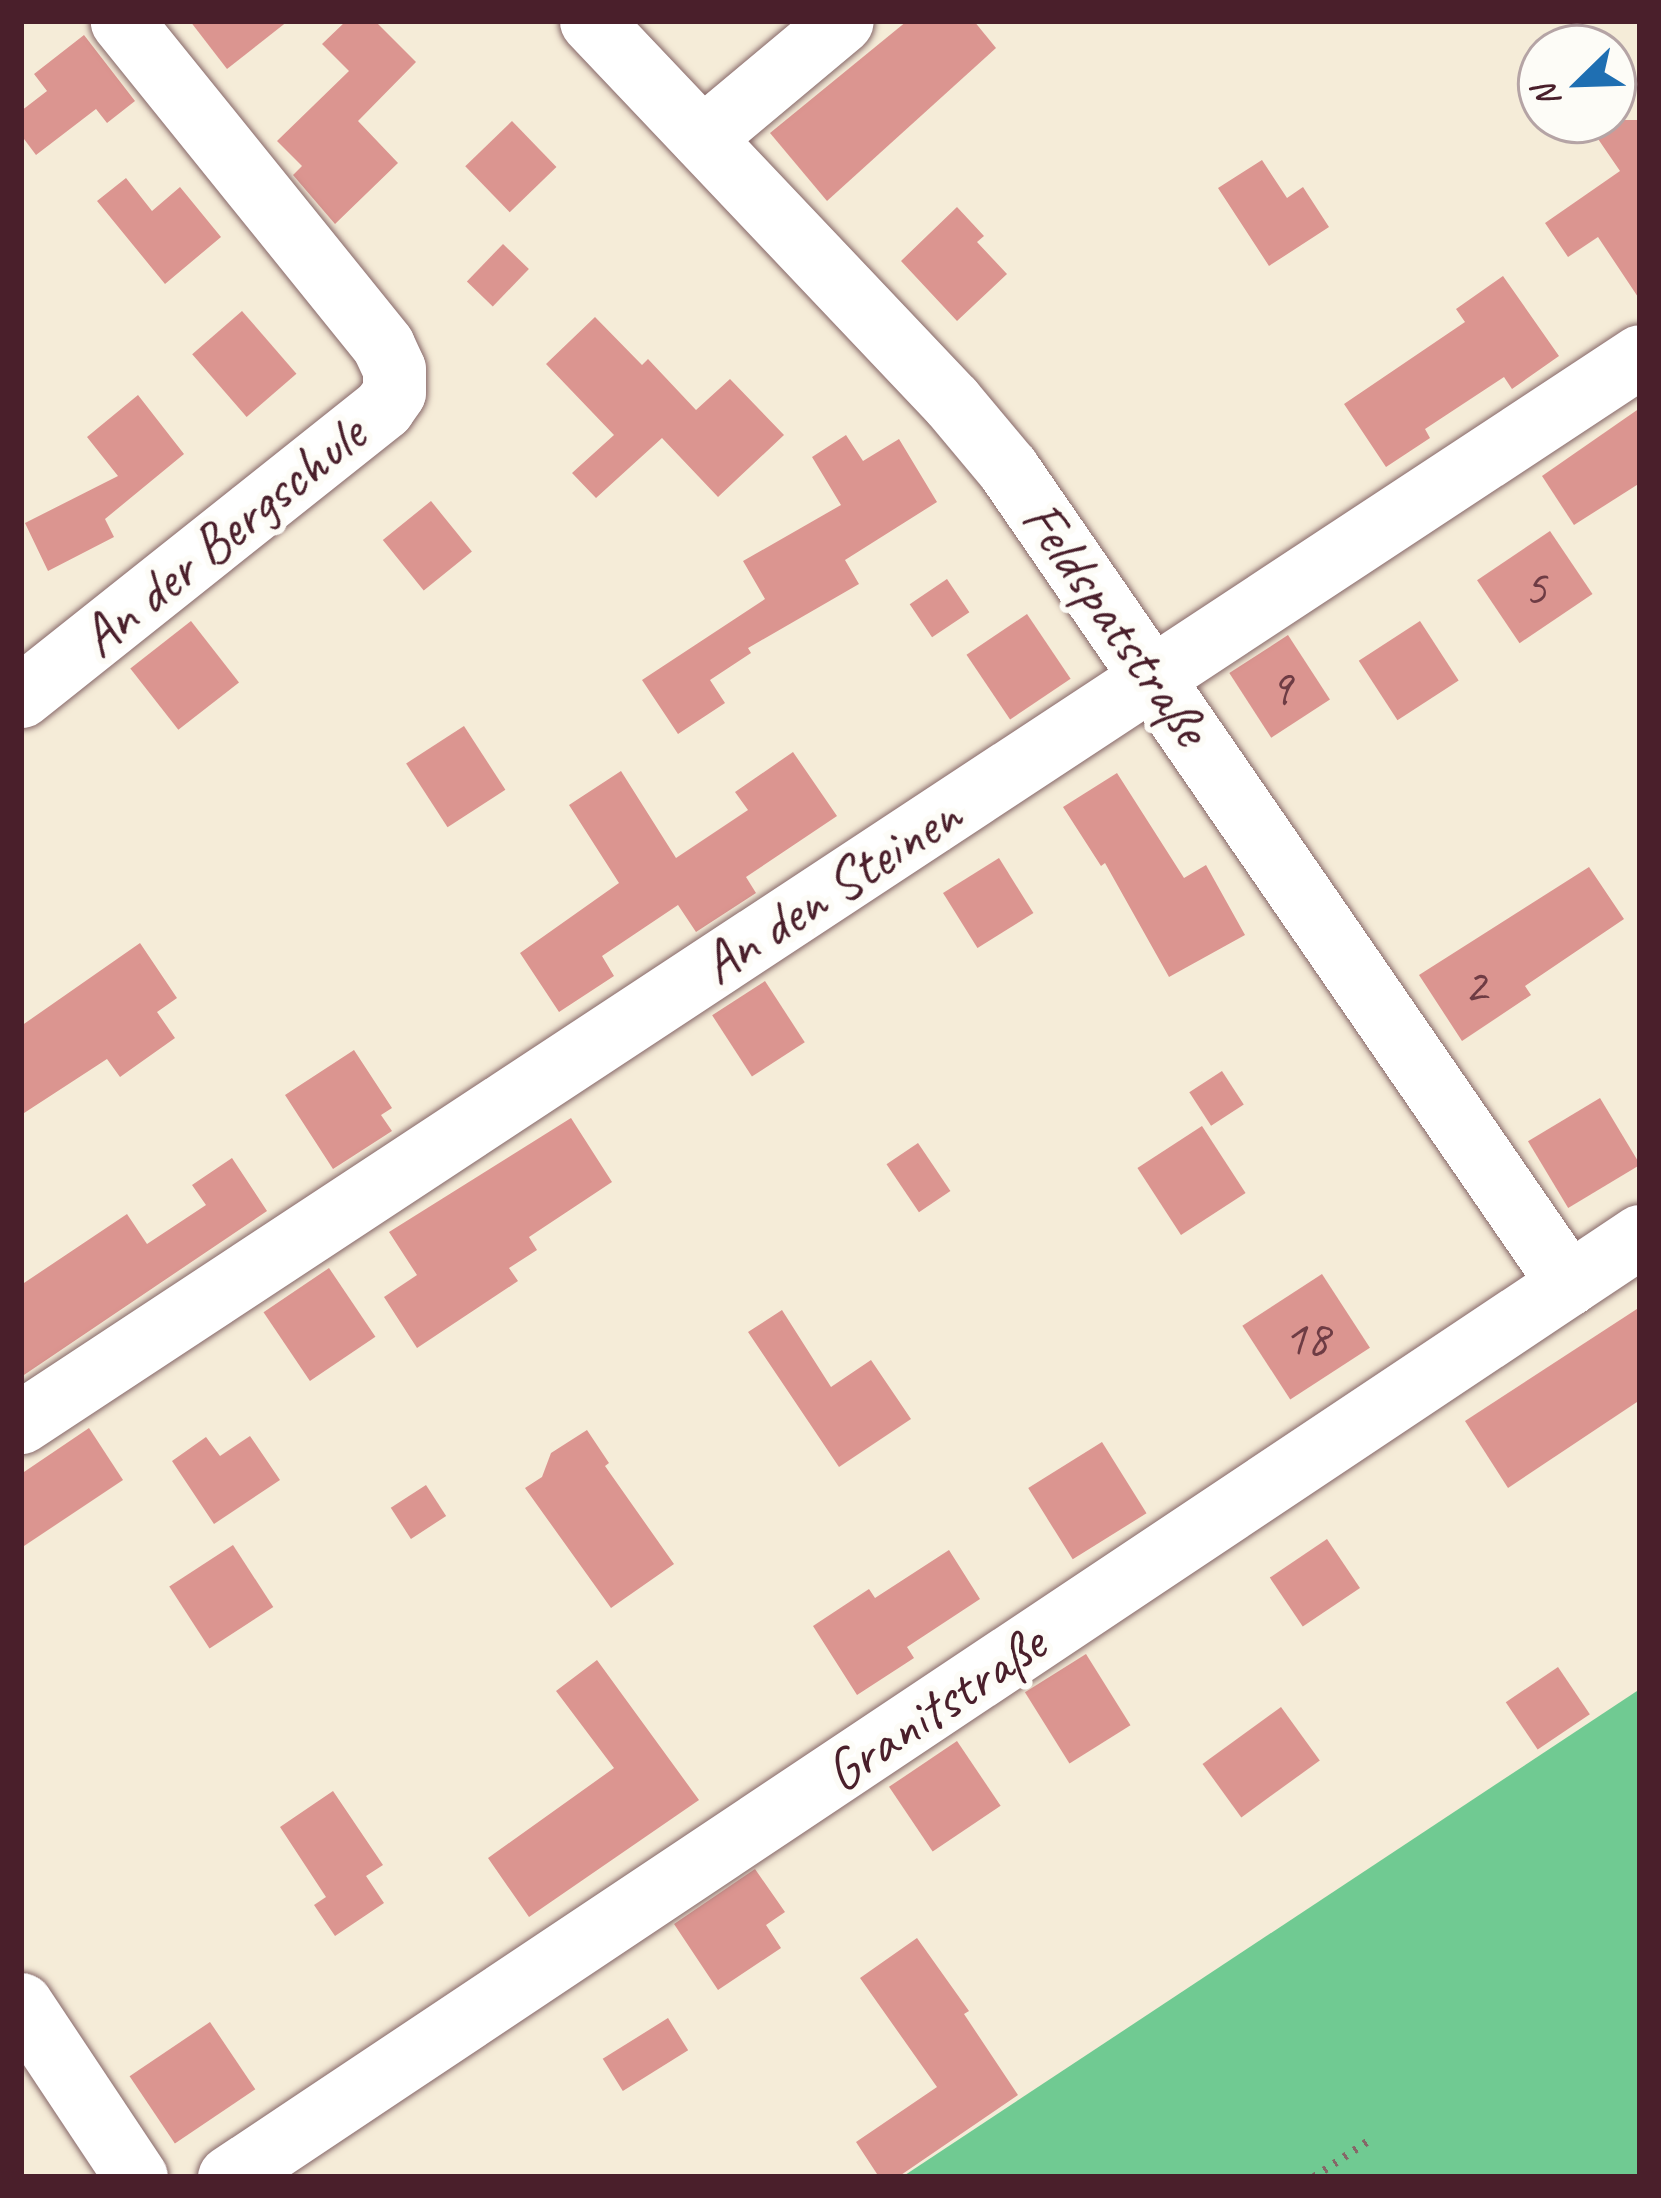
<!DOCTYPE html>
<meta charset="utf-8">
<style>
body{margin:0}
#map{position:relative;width:1661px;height:2198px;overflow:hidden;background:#f5ecd8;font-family:Caveat,sans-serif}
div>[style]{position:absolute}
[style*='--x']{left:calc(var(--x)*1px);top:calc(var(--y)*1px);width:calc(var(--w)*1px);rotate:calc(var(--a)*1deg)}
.green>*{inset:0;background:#70ca92}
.building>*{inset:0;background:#db9590;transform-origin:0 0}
.path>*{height:8px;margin-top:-4px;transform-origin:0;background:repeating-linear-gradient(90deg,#866768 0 3px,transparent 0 12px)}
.roads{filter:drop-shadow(0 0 3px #866768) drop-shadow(0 0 3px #866768)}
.minor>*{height:63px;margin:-31.5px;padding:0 31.5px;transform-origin:31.5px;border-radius:31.5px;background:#fff}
span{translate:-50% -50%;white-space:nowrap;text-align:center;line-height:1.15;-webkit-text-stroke:12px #fdfcf7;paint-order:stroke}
.number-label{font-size:51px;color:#6e3c44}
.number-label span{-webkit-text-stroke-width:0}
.street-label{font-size:57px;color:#4a1f2b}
.frame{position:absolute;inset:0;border:24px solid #4a1f2b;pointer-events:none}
.north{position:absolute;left:1517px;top:24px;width:120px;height:120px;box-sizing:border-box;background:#fdfcf7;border:3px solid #b5a4a5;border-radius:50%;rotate:247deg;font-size:33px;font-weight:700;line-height:48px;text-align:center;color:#4a1f2b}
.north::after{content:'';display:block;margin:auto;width:42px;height:54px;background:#1f6fb2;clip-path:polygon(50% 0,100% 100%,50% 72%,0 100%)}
</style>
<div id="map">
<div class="green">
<i style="clip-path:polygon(1640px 1689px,1640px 2177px,902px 2177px)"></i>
</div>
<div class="building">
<i style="clip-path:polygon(190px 21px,288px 21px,227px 69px)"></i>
<i style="clip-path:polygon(346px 21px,375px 21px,416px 62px,358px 121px,398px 163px,335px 224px,293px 175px,302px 166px,277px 141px,349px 71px,322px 44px)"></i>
<i style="clip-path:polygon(907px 21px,974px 21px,996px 48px,827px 201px,770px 133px)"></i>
<i style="clip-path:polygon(84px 35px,135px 101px,107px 123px,96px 109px,36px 155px,21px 135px,21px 111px,47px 91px,34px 74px)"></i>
<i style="clip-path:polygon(1585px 120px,1640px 120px,1640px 300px,1598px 237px,1568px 257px,1545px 223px,1620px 171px)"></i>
<i style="left:512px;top:121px;width:64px;height:65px;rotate:46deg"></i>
<i style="clip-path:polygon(1262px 160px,1287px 198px,1303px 187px,1329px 227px,1269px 266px,1218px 188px)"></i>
<i style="clip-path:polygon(126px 178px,152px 211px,180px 187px,221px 237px,165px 284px,97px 201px)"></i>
<i style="clip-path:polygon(957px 207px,984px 236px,977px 242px,1007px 274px,957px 321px,901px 261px)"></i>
<i style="left:503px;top:244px;width:36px;height:52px;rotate:44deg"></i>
<i style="clip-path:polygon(1503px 276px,1559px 356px,1512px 389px,1504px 377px,1425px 429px,1430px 438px,1386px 467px,1344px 404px,1465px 322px,1456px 309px)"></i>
<i style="left:242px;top:311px;width:83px;height:66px;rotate:49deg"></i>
<i style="clip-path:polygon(595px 317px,642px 365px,648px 359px,696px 410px,730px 379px,784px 435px,718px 497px,662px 438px,596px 498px,572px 473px,614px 435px,546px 364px)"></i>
<i style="clip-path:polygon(138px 395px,184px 454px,105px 519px,114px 537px,48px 571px,25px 523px,118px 476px,87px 437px)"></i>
<i style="clip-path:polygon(1640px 408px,1640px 483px,1574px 525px,1542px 476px)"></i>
<i style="clip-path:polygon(846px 435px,863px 461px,899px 439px,937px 502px,845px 560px,859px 584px,748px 648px,751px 653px,710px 680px,725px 703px,678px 734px,642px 680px,765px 599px,743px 561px,841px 505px,812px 457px)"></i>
<i style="left:431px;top:501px;width:65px;height:62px;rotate:51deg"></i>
<i style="left:1550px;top:531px;width:76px;height:88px;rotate:56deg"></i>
<i style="left:947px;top:579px;width:40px;height:45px;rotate:56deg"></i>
<i style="left:1027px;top:614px;width:78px;height:73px;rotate:56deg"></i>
<i style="left:191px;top:621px;width:78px;height:77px;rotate:52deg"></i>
<i style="left:1420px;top:621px;width:71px;height:73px;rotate:57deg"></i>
<i style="left:1288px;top:635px;width:77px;height:70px;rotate:57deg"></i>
<i style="left:464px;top:726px;width:76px;height:69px;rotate:57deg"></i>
<i style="clip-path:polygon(793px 752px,837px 816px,746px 877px,756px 893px,696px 932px,678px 905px,602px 956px,614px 976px,559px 1012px,520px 953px,619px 883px,569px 805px,621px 771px,676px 858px,748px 810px,735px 792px)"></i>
<i style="clip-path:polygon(1117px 773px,1184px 878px,1206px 865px,1245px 935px,1169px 977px,1105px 863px,1101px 866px,1063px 807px)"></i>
<i style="left:999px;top:858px;width:65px;height:66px;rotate:58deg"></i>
<i style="clip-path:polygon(1589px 867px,1624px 919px,1525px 986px,1531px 995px,1462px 1041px,1419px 975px)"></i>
<i style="clip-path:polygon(140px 943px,177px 998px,157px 1012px,175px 1038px,120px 1077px,107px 1059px,21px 1115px,21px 1026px)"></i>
<i style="left:765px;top:981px;width:73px;height:63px;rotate:57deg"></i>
<i style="clip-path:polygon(354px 1050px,392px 1108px,381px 1115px,392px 1131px,333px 1169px,285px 1095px)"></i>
<i style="left:1222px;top:1071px;width:40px;height:39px;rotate:57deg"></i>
<i style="left:1600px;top:1098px;width:78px;height:84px;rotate:59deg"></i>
<i style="clip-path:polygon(571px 1118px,612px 1182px,529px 1237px,537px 1250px,509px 1268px,518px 1281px,417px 1348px,384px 1297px,417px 1275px,389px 1232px)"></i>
<i style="left:1202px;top:1126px;width:80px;height:77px;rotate:57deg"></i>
<i style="left:918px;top:1143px;width:58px;height:38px;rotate:56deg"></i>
<i style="clip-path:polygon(232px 1158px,267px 1211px,21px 1377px,21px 1285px,127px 1214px,147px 1244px,206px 1205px,192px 1185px)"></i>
<i style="left:329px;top:1268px;width:83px;height:79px;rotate:56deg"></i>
<i style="left:1322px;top:1274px;width:88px;height:95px;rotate:57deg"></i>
<i style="clip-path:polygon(1640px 1307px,1640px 1400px,1508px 1488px,1465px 1421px)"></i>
<i style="clip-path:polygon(782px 1310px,831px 1387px,871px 1360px,911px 1419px,839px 1467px,748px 1332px)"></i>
<i style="clip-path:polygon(89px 1428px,123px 1480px,21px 1548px,21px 1474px)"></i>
<i style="clip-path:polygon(587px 1430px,609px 1463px,605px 1466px,674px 1564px,611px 1608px,525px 1488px,542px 1477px,551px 1453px)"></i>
<i style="clip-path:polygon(250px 1436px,280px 1480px,214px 1524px,172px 1461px,206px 1437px,220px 1456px)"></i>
<i style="left:1102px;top:1442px;width:84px;height:87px;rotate:58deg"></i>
<i style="left:426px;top:1485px;width:37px;height:42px;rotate:57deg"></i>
<i style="left:1327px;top:1539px;width:59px;height:69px;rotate:56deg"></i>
<i style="left:233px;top:1545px;width:74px;height:76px;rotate:57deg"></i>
<i style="clip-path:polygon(949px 1550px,980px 1599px,907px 1647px,914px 1658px,857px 1695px,813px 1626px,869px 1589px,875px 1598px)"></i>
<i style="left:1086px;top:1654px;width:84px;height:72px;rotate:58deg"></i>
<i style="clip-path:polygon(597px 1660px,699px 1800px,529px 1917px,488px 1858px,614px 1768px,556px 1691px)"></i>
<i style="left:1558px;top:1667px;width:57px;height:63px;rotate:56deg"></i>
<i style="left:1281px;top:1707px;width:66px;height:97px;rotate:54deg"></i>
<i style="left:957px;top:1741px;width:78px;height:82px;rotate:56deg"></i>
<i style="clip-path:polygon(333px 1791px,383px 1865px,366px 1876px,384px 1903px,335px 1936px,314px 1905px,326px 1897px,280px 1827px)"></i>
<i style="clip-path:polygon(755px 1869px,785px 1912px,766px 1925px,781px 1948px,718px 1990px,674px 1924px)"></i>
<i style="clip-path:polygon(917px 1938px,969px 2011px,964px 2014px,1018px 2095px,898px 2177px,879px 2177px,856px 2142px,937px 2087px,860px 1978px)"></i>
<i style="left:668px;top:2018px;width:38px;height:77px;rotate:58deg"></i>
<i style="left:210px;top:2022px;width:81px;height:97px;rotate:56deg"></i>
</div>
<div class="path">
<i style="--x:1314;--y:2177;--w:67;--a:-33.5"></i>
</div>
<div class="roads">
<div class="minor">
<i style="--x:591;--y:21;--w:525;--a:46.54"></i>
<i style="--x:952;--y:402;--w:87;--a:50.1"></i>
<i style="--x:1008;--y:469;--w:989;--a:55.46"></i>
<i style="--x:702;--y:138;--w:182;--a:-39.9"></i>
<i style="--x:21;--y:696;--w:463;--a:-38.5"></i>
<i style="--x:383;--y:408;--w:19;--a:-55"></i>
<i style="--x:394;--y:392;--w:23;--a:-90"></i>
<i style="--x:394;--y:369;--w:26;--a:-115"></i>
<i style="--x:383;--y:345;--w:416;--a:-128.9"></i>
<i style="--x:21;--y:1422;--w:1938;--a:-33.36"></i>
<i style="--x:21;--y:2004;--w:208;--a:56.4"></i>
<i style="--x:229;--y:2177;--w:1696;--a:-33.7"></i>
</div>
</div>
<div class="number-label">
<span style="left:1535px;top:587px">5</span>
<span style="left:1280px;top:687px">9</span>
<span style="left:1475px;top:985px">2</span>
<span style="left:1306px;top:1337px">18</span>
</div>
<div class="street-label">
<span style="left:223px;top:536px;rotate:-39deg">An der Bergschule</span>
<span style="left:1116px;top:623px;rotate:55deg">Feldspatstraße</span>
<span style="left:831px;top:890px;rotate:-33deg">An den Steinen</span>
<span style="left:935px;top:1708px;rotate:-34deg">Granitstraße</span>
</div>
<div class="frame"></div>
<div class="north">N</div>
</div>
